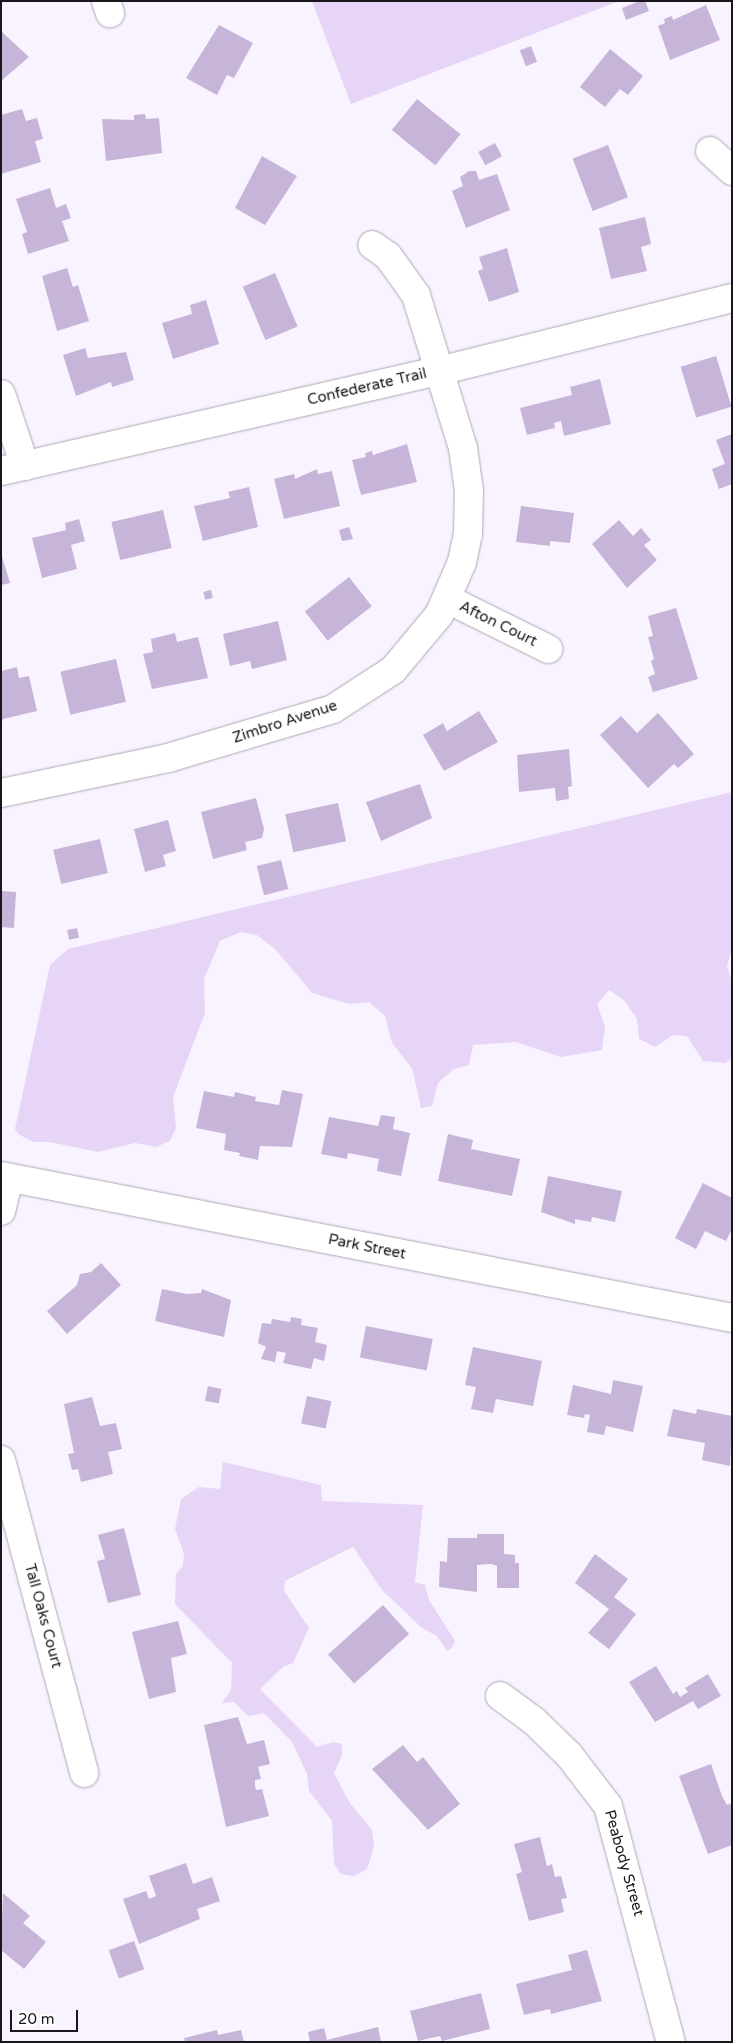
<!DOCTYPE html>
<style>
body{margin:0}
#map{position:relative;width:733px;height:2043px;overflow:hidden;background:#f9f3ff;font-family:"Varela Round",sans-serif}
div>[style]{position:absolute}
[style*='--x']{left:calc(var(--x)*1px);top:calc(var(--y)*1px);width:calc(var(--w)*1px);rotate:calc(var(--a)*1deg)}
.green>*{inset:0;background:#e6d5f7}
.building>*{inset:0;background:#c7b5d9;transform-origin:0 0}
.roads{filter:drop-shadow(0 0 1px #ada7b2) drop-shadow(0 0 1px #ada7b2)}
.street>*{height:28px;margin:-14px;padding:0 14px;transform-origin:14px;border-radius:14px;background:#fff}
.secondary>*{height:28px;margin:-14px;padding:0 14px;transform-origin:14px;border-radius:14px;background:#fff}
span{translate:-50% -50%;white-space:nowrap;text-align:center;line-height:1.15;-webkit-text-stroke:4px #fff;paint-order:stroke}
.street-label{font-size:15px;color:#19171b}
.frame{position:absolute;inset:0;border:2px solid #19171b;pointer-events:none}
.scale{position:absolute;left:10px;top:2010px;width:68px;height:22px;box-sizing:border-box;border:2px solid #19171b;border-top:0;padding-left:6px;font-size:15px;line-height:18px;white-space:nowrap;color:#19171b;-webkit-text-stroke:4px #fff;paint-order:stroke}
</style>
<div id="map">
<div class="green">
<i style="clip-path:polygon(312px 1px,619px 1px,351px 104px)"></i>
<i style="clip-path:polygon(732px 792px,732px 949px,727px 966px,732px 982px,732px 1059px,725px 1063px,703px 1061px,687px 1036px,673px 1035px,655px 1047px,639px 1039px,637px 1019px,624px 1000px,609px 990px,597px 1004px,605px 1027px,602px 1050px,561px 1057px,516px 1042px,473px 1045px,469px 1065px,454px 1069px,438px 1083px,432px 1106px,421px 1108px,412px 1068px,392px 1043px,385px 1016px,369px 1002px,349px 1004px,312px 993px,275px 949px,257px 935px,241px 932px,220px 941px,204px 979px,205px 1013px,173px 1097px,176px 1128px,170px 1141px,156px 1147px,135px 1143px,98px 1152px,50px 1142px,33px 1142px,18px 1134px,15px 1129px,50px 965px,68px 949px)"></i>
<i style="clip-path:polygon(223px 1462px,321px 1485px,322px 1501px,423px 1505px,415px 1582px,425px 1585px,429px 1600px,455px 1641px,452px 1648px,447px 1651px,437px 1636px,422px 1628px,382px 1590px,353px 1547px,285px 1581px,284px 1591px,309px 1628px,293px 1663px,283px 1667px,260px 1689px,317px 1747px,333px 1742px,342px 1744px,342px 1756px,334px 1773px,349px 1802px,372px 1830px,374px 1847px,367px 1869px,354px 1876px,341px 1874px,334px 1864px,332px 1821px,309px 1791px,307px 1774px,292px 1742px,264px 1713px,248px 1716px,234px 1702px,222px 1703px,231px 1690px,232px 1663px,175px 1604px,176px 1574px,183px 1566px,184px 1553px,175px 1529px,181px 1499px,199px 1487px,220px 1489px)"></i>
</div>
<div class="building">
<i style="clip-path:polygon(640px 1px,645px 1px,649px 11px,626px 20px,622px 8px)"></i>
<i style="clip-path:polygon(706px 5px,720px 40px,670px 60px,658px 26px,665px 23px,664px 19px,672px 16px,673px 20px)"></i>
<i style="clip-path:polygon(219px 25px,253px 43px,234px 78px,227px 75px,217px 95px,186px 78px)"></i>
<i style="clip-path:polygon(1px 31px,29px 57px,1px 81px)"></i>
<i style="left:531px;top:46px;width:17px;height:12px;rotate:69deg"></i>
<i style="clip-path:polygon(610px 49px,643px 76px,628px 95px,620px 89px,605px 107px,580px 87px)"></i>
<i style="left:417px;top:99px;width:56px;height:40px;rotate:39deg"></i>
<i style="clip-path:polygon(22px 109px,26px 121px,37px 118px,43px 139px,35px 141px,41px 162px,1px 174px,1px 115px)"></i>
<i style="clip-path:polygon(145px 114px,146px 119px,159px 118px,162px 153px,106px 161px,102px 119px,134px 120px,134px 115px)"></i>
<i style="left:495px;top:143px;width:15px;height:19px;rotate:62deg"></i>
<i style="left:608px;top:145px;width:56px;height:38px;rotate:69deg"></i>
<i style="clip-path:polygon(262px 156px,297px 176px,265px 225px,235px 208px)"></i>
<i style="clip-path:polygon(469px 171px,476px 171px,479px 180px,497px 174px,510px 210px,466px 228px,452px 191px,463px 186px,460px 177px)"></i>
<i style="clip-path:polygon(50px 188px,56px 208px,66px 204px,71px 218px,62px 221px,69px 241px,28px 254px,22px 234px,27px 232px,16px 199px)"></i>
<i style="clip-path:polygon(645px 217px,651px 244px,641px 247px,647px 271px,611px 279px,599px 228px)"></i>
<i style="clip-path:polygon(507px 248px,519px 292px,489px 302px,478px 271px,483px 269px,479px 257px)"></i>
<i style="clip-path:polygon(67px 268px,73px 287px,78px 285px,89px 321px,57px 331px,42px 276px)"></i>
<i style="left:275px;top:273px;width:58px;height:35px;rotate:67deg"></i>
<i style="clip-path:polygon(206px 300px,219px 344px,173px 359px,162px 323px,192px 314px,190px 305px)"></i>
<i style="clip-path:polygon(85px 348px,88px 358px,126px 352px,134px 380px,112px 387px,111px 382px,76px 396px,63px 355px)"></i>
<i style="left:716px;top:356px;width:53px;height:37px;rotate:73deg"></i>
<i style="clip-path:polygon(600px 379px,611px 424px,564px 436px,561px 421px,554px 423px,555px 428px,527px 435px,520px 408px,572px 395px,570px 387px)"></i>
<i style="clip-path:polygon(732px 434px,732px 484px,719px 489px,712px 469px,725px 464px,716px 440px)"></i>
<i style="clip-path:polygon(407px 444px,417px 482px,361px 495px,352px 460px,366px 457px,365px 453px,372px 451px,373px 455px)"></i>
<i style="clip-path:polygon(317px 469px,318px 474px,332px 471px,340px 506px,284px 519px,274px 479px,294px 474px,295px 479px)"></i>
<i style="clip-path:polygon(249px 487px,258px 527px,203px 541px,194px 506px,230px 498px,228px 492px)"></i>
<i style="clip-path:polygon(521px 506px,574px 513px,570px 543px,550px 541px,550px 546px,516px 542px)"></i>
<i style="left:163px;top:510px;width:39px;height:53px;rotate:77deg"></i>
<i style="clip-path:polygon(79px 519px,85px 541px,71px 545px,77px 569px,42px 578px,32px 538px,66px 530px,65px 523px)"></i>
<i style="clip-path:polygon(619px 520px,633px 536px,641px 528px,651px 540px,644px 545px,657px 560px,627px 588px,592px 544px)"></i>
<i style="clip-path:polygon(349px 527px,353px 539px,342px 541px,339px 530px)"></i>
<i style="clip-path:polygon(1px 553px,10px 583px,1px 585px)"></i>
<i style="left:349px;top:577px;width:37px;height:56px;rotate:52deg"></i>
<i style="left:211px;top:590px;width:8px;height:8px;rotate:76deg"></i>
<i style="clip-path:polygon(676px 608px,698px 679px,653px 692px,648px 677px,655px 674px,651px 661px,654px 659px,648px 637px,653px 636px,648px 616px)"></i>
<i style="clip-path:polygon(278px 621px,287px 660px,252px 669px,250px 661px,230px 666px,223px 634px)"></i>
<i style="clip-path:polygon(175px 633px,177px 642px,198px 637px,208px 678px,152px 689px,143px 654px,153px 652px,151px 639px)"></i>
<i style="left:116px;top:659px;width:44px;height:57px;rotate:77deg"></i>
<i style="clip-path:polygon(17px 667px,19px 678px,29px 676px,37px 711px,3px 719px,1px 725px,1px 671px)"></i>
<i style="clip-path:polygon(479px 711px,498px 742px,444px 771px,423px 735px,443px 723px,447px 731px)"></i>
<i style="clip-path:polygon(658px 713px,694px 754px,678px 768px,674px 764px,648px 788px,600px 735px,621px 716px,637px 733px)"></i>
<i style="clip-path:polygon(569px 749px,572px 786px,568px 787px,569px 799px,556px 801px,555px 788px,519px 792px,517px 755px)"></i>
<i style="clip-path:polygon(420px 784px,432px 818px,381px 841px,366px 802px)"></i>
<i style="clip-path:polygon(256px 798px,264px 829px,262px 838px,245px 842px,247px 850px,213px 859px,201px 812px)"></i>
<i style="left:338px;top:803px;width:39px;height:54px;rotate:78deg"></i>
<i style="clip-path:polygon(168px 820px,176px 851px,163px 855px,166px 866px,145px 872px,134px 829px)"></i>
<i style="left:100px;top:839px;width:35px;height:48px;rotate:77deg"></i>
<i style="left:281px;top:860px;width:30px;height:25px;rotate:76deg"></i>
<i style="clip-path:polygon(1px 891px,16px 892px,14px 928px,1px 927px)"></i>
<i style="left:77px;top:928px;width:10px;height:10px;rotate:79deg"></i>
<i style="clip-path:polygon(282px 1090px,303px 1094px,292px 1147px,260px 1146px,258px 1160px,239px 1156px,240px 1153px,224px 1150px,226px 1134px,196px 1128px,204px 1091px,234px 1097px,235px 1092px,256px 1097px,255px 1101px,279px 1105px)"></i>
<i style="clip-path:polygon(381px 1115px,395px 1117px,393px 1129px,410px 1133px,401px 1176px,377px 1171px,379px 1159px,348px 1153px,347px 1159px,321px 1154px,329px 1117px,378px 1126px)"></i>
<i style="clip-path:polygon(448px 1134px,473px 1140px,471px 1149px,520px 1159px,512px 1196px,438px 1181px)"></i>
<i style="clip-path:polygon(548px 1176px,622px 1191px,615px 1222px,592px 1217px,591px 1222px,575px 1219px,575px 1224px,541px 1212px)"></i>
<i style="clip-path:polygon(703px 1183px,732px 1198px,732px 1229px,726px 1241px,705px 1231px,696px 1249px,675px 1238px)"></i>
<i style="clip-path:polygon(101px 1263px,121px 1285px,67px 1334px,47px 1311px,77px 1285px,80px 1274px,91px 1272px)"></i>
<i style="clip-path:polygon(162px 1289px,187px 1294px,201px 1293px,202px 1289px,231px 1300px,224px 1337px,155px 1321px)"></i>
<i style="clip-path:polygon(291px 1317px,302px 1319px,301px 1325px,318px 1328px,315px 1342px,327px 1345px,324px 1361px,314px 1358px,311px 1369px,283px 1363px,286px 1353px,277px 1351px,275px 1362px,261px 1359px,266px 1347px,258px 1343px,262px 1323px,271px 1324px,272px 1319px,290px 1322px)"></i>
<i style="left:366px;top:1326px;width:68px;height:32px;rotate:11deg"></i>
<i style="clip-path:polygon(473px 1347px,542px 1361px,533px 1406px,496px 1399px,493px 1413px,471px 1409px,476px 1387px,465px 1385px)"></i>
<i style="clip-path:polygon(613px 1380px,643px 1386px,633px 1432px,606px 1426px,604px 1435px,587px 1432px,590px 1415px,585px 1414px,584px 1418px,567px 1415px,573px 1385px,611px 1394px)"></i>
<i style="left:208px;top:1386px;width:14px;height:15px;rotate:12deg"></i>
<i style="left:307px;top:1396px;width:25px;height:28px;rotate:12deg"></i>
<i style="clip-path:polygon(92px 1397px,100px 1426px,116px 1423px,122px 1449px,108px 1452px,113px 1474px,81px 1482px,78px 1469px,72px 1470px,68px 1454px,74px 1453px,64px 1404px)"></i>
<i style="clip-path:polygon(673px 1409px,696px 1414px,697px 1409px,732px 1416px,730px 1466px,702px 1460px,705px 1443px,667px 1436px)"></i>
<i style="clip-path:polygon(124px 1528px,141px 1595px,108px 1603px,97px 1561px,105px 1559px,98px 1535px)"></i>
<i style="clip-path:polygon(477px 1534px,504px 1534px,504px 1554px,515px 1555px,515px 1563px,519px 1563px,519px 1588px,497px 1588px,497px 1566px,491px 1564px,477px 1565px,477px 1592px,439px 1587px,440px 1561px,447px 1562px,448px 1538px,477px 1538px)"></i>
<i style="clip-path:polygon(595px 1554px,628px 1579px,614px 1597px,636px 1614px,609px 1649px,588px 1633px,609px 1609px,575px 1583px)"></i>
<i style="left:383px;top:1605px;width:39px;height:74px;rotate:48deg"></i>
<i style="clip-path:polygon(178px 1621px,187px 1654px,171px 1658px,176px 1692px,149px 1699px,132px 1632px)"></i>
<i style="clip-path:polygon(656px 1666px,673px 1694px,677px 1691px,680px 1697px,688px 1692px,685px 1688px,708px 1674px,721px 1696px,698px 1709px,693px 1701px,655px 1722px,629px 1682px)"></i>
<i style="clip-path:polygon(238px 1717px,247px 1744px,264px 1740px,270px 1764px,258px 1767px,261px 1779px,255px 1780px,255px 1786px,256px 1790px,262px 1789px,269px 1816px,226px 1827px,204px 1725px)"></i>
<i style="clip-path:polygon(403px 1745px,417px 1762px,423px 1757px,460px 1804px,428px 1830px,372px 1769px)"></i>
<i style="clip-path:polygon(711px 1764px,722px 1796px,727px 1805px,732px 1803px,732px 1845px,708px 1854px,679px 1776px)"></i>
<i style="clip-path:polygon(540px 1837px,547px 1866px,552px 1864px,555px 1877px,561px 1876px,567px 1898px,561px 1899px,564px 1912px,529px 1921px,516px 1874px,522px 1872px,514px 1844px)"></i>
<i style="clip-path:polygon(186px 1863px,193px 1884px,212px 1877px,220px 1901px,197px 1909px,200px 1919px,139px 1944px,123px 1899px,146px 1891px,149px 1899px,156px 1896px,149px 1876px)"></i>
<i style="clip-path:polygon(3px 1893px,30px 1916px,23px 1923px,46px 1942px,24px 1969px,1px 1950px)"></i>
<i style="left:134px;top:1941px;width:30px;height:27px;rotate:70deg"></i>
<i style="clip-path:polygon(587px 1950px,602px 2001px,551px 2014px,550px 2009px,524px 2015px,516px 1984px,572px 1970px,568px 1955px)"></i>
<i style="clip-path:polygon(481px 1993px,490px 2029px,442px 2041px,440px 2036px,418px 2041px,410px 2011px)"></i>
<i style="clip-path:polygon(378px 2027px,381px 2042px,310px 2042px,308px 2032px,324px 2028px,327px 2040px)"></i>
<i style="clip-path:polygon(217px 2030px,218px 2035px,241px 2030px,244px 2042px,185px 2042px,184px 2038px)"></i>
</div>
<div class="roads">
<div class="street">
<i style="--x:106;--y:1;--w:13;--a:72"></i>
<i style="--x:710;--y:151;--w:30;--a:42"></i>
<i style="--x:1;--y:394;--w:76;--a:71.6"></i>
<i style="--x:1;--y:471;--w:449;--a:-12.9"></i>
<i style="--x:439;--y:371;--w:302;--a:-14"></i>
<i style="--x:447;--y:599;--w:113;--a:26.3"></i>
<i style="--x:1;--y:793;--w:171;--a:-11.8"></i>
<i style="--x:168;--y:758;--w:172;--a:-16.5"></i>
<i style="--x:333;--y:709;--w:72;--a:-33"></i>
<i style="--x:393;--y:670;--w:72;--a:-50.1"></i>
<i style="--x:439;--y:615;--w:58;--a:-66.5"></i>
<i style="--x:462;--y:562;--w:29;--a:-78"></i>
<i style="--x:468;--y:534;--w:43;--a:-88.7"></i>
<i style="--x:469;--y:491;--w:43;--a:-97.9"></i>
<i style="--x:463;--y:448;--w:160;--a:-107.1"></i>
<i style="--x:416;--y:295;--w:48;--a:-125.7"></i>
<i style="--x:388;--y:256;--w:19;--a:-145"></i>
<i style="--x:1;--y:1211;--w:34;--a:-76"></i>
<i style="--x:1;--y:1460;--w:324;--a:75.1"></i>
<i style="--x:500;--y:1696;--w:42;--a:36.3"></i>
<i style="--x:534;--y:1721;--w:49;--a:44.2"></i>
<i style="--x:569;--y:1755;--w:64;--a:52.6"></i>
<i style="--x:608;--y:1806;--w:244;--a:75.1"></i>
</div>
<div class="secondary">
<i style="--x:1;--y:1176;--w:745;--a:10.99"></i>
</div>
</div>
<div class="street-label">
<span style="left:367px;top:387px;rotate:-13deg">Confederate Trail</span>
<span style="left:498px;top:624px;rotate:26deg">Afton Court</span>
<span style="left:285px;top:722px;rotate:-18deg">Zimbro Avenue</span>
<span style="left:367px;top:1247px;rotate:11deg">Park Street</span>
<span style="left:43px;top:1616px;rotate:75deg">Tall Oaks Court</span>
<span style="left:624px;top:1863px;rotate:74deg">Peabody Street</span>
</div>
<div class="frame"></div>
<div class="scale">20 m</div>
</div>
